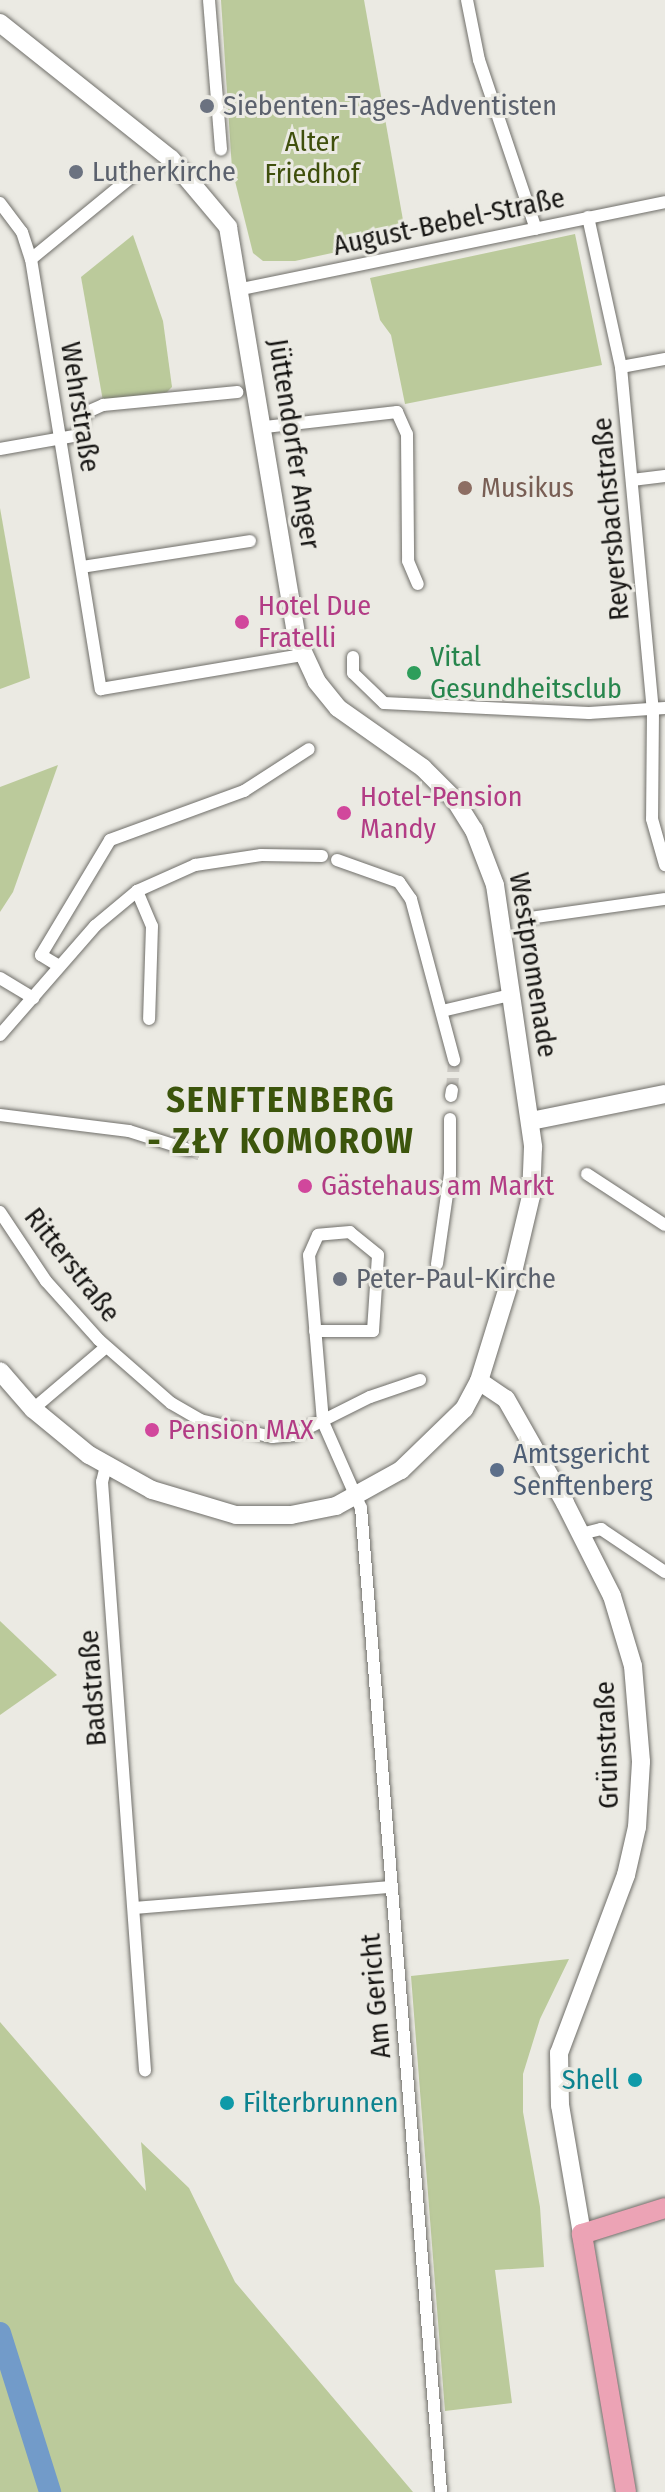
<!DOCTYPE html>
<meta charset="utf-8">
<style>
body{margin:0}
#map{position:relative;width:665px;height:2492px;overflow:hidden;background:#ebeae3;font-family:"Fira Sans Condensed",sans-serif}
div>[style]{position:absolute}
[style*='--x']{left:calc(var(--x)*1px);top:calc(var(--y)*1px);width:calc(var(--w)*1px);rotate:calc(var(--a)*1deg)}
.green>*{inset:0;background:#bbca9b}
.river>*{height:22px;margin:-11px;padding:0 11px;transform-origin:11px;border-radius:11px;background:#729bc9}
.street-tunnel>*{height:12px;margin-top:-6px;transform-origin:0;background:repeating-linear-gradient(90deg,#cccac4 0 12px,transparent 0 18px)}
.roads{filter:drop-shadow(0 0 2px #706f6a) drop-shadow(0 0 2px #706f6a)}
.street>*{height:12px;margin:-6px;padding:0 6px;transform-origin:6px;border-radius:6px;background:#fff}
.secondary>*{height:18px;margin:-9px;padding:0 9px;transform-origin:9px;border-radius:9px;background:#fff}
.primary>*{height:20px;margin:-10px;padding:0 10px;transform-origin:10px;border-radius:10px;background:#eca3b5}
.dots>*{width:22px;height:22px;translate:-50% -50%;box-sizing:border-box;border:4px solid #ebeae3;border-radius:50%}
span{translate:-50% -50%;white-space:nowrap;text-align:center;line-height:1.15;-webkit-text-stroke:6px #ebeae3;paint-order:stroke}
.worship-label{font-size:28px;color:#5b616d}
.left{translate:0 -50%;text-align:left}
.park-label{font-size:28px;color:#3f4f0d}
.street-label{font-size:28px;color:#191816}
.education-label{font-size:28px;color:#785e54}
.hotel-label{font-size:28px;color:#b23c85}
.leisure-label{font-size:28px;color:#27864d}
.service-label{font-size:28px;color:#4e5e75}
.culture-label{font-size:28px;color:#0d838f}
.right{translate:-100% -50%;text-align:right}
.district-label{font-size:36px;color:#3c550c;font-weight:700;letter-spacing:2px}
</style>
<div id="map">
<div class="green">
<i style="clip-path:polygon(221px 0,364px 0,406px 237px,295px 261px,263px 261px,253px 253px,232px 169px)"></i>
<i style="clip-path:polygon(575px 234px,602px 365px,405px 404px,391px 335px,380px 320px,370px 278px)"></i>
<i style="clip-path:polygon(133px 235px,163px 321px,172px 387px,167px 392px,103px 401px,81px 277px)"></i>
<i style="clip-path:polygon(0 508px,30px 678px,0 689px)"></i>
<i style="clip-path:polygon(58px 765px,13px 892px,0 912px,0 787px)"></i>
<i style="clip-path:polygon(0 1621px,57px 1675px,0 1715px)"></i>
<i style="clip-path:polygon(569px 1959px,540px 2019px,523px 2074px,523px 2112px,540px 2207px,544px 2267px,495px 2270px,512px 2403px,445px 2411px,411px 1976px)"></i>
<i style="clip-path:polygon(0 2022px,146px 2191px,141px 2142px,189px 2188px,235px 2282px,413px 2492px,0 2492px)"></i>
</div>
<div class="river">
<i style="--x:0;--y:2333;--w:167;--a:72.5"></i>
</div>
<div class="street-tunnel">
<i style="--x:452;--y:1090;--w:30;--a:-86"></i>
<i style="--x:189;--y:1150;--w:17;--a:24"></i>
</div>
<div class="roads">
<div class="street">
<i style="--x:209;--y:0;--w:150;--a:85.4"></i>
<i style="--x:467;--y:0;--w:61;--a:78.7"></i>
<i style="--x:479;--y:60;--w:178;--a:71.4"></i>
<i style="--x:130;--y:178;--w:128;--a:140.7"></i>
<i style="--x:31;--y:259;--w:436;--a:80.8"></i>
<i style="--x:101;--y:689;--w:204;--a:-9.6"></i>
<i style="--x:0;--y:203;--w:36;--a:53"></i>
<i style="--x:22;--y:232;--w:28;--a:72"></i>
<i style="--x:588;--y:217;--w:154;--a:77.6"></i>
<i style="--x:621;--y:367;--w:345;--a:84.7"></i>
<i style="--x:653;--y:711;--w:108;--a:90.5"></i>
<i style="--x:652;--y:819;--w:48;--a:74.2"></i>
<i style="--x:242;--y:289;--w:432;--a:-11.6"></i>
<i style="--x:621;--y:367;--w:45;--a:-10.3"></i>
<i style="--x:265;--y:427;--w:133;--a:-6.5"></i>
<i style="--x:397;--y:412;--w:24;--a:66"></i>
<i style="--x:407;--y:434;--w:127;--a:89.5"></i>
<i style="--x:408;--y:561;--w:25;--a:67"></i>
<i style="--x:0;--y:449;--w:80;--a:-10"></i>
<i style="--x:79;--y:435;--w:23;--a:-75"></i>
<i style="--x:85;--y:413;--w:20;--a:-24"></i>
<i style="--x:103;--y:405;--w:135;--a:-5.5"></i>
<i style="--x:632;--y:480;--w:33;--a:-7"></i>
<i style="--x:82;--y:567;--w:170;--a:-8.8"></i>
<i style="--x:353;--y:657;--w:16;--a:90"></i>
<i style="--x:353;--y:673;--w:43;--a:44.1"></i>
<i style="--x:384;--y:703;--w:205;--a:2.8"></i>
<i style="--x:589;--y:713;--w:76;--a:-3.8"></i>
<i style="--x:337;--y:860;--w:66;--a:19.5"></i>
<i style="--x:399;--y:882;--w:21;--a:55"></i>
<i style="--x:411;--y:899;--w:167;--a:75"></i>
<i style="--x:137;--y:891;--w:38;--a:67"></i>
<i style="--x:152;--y:926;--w:93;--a:91.8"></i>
<i style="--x:529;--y:918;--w:137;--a:-8"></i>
<i style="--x:59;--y:966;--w:21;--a:-149"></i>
<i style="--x:41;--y:955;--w:134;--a:-59"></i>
<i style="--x:110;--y:840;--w:143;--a:-20.1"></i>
<i style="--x:244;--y:791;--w:77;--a:-32.9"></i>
<i style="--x:0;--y:978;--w:39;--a:31"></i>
<i style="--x:442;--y:1011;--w:70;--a:-13.2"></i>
<i style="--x:0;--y:1035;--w:145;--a:-48.9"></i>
<i style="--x:95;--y:926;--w:55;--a:-39.8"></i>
<i style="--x:137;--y:891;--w:64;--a:-24.1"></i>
<i style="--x:195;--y:865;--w:67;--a:-8.6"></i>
<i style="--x:261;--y:855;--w:61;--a:0.9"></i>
<i style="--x:451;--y:1096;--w:6;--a:-81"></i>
<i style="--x:0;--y:1115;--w:130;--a:7.1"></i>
<i style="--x:129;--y:1131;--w:63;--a:17.6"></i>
<i style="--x:587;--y:1174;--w:93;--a:33.2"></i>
<i style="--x:0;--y:1212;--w:83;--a:56.3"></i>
<i style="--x:46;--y:1281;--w:79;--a:48.1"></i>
<i style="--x:99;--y:1340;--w:96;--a:41.2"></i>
<i style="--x:171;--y:1403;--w:34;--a:30"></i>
<i style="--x:200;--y:1420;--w:74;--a:13.3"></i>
<i style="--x:272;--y:1437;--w:22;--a:-5"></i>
<i style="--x:294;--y:1435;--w:85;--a:-26.6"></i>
<i style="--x:370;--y:1397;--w:53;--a:-18.8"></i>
<i style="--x:437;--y:1264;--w:91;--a:-81.8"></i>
<i style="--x:450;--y:1174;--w:55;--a:-90"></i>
<i style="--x:315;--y:1331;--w:58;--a:0"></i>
<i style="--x:373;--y:1331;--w:76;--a:-86.2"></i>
<i style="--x:378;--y:1255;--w:36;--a:-141"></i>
<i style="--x:350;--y:1232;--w:32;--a:175"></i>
<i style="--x:318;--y:1235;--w:22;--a:114"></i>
<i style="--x:309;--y:1255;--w:168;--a:85.2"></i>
<i style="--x:323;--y:1422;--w:94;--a:66.2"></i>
<i style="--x:361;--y:1508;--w:987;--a:85.35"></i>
<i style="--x:33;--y:1409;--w:96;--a:-40.3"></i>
<i style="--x:106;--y:1466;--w:16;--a:104"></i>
<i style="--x:102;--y:1482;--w:590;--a:85.82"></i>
<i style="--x:581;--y:1534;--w:21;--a:-14"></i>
<i style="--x:601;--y:1529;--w:77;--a:33.9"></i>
<i style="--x:134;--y:1908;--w:258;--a:-4.7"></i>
</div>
<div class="secondary">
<i style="--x:0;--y:23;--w:218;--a:38.5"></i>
<i style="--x:171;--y:159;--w:89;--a:50"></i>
<i style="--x:228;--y:227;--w:418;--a:80.5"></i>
<i style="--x:297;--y:639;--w:47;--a:65.1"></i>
<i style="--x:317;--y:682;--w:33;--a:51"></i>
<i style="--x:338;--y:708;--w:104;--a:35.2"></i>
<i style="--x:423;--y:768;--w:45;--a:45"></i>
<i style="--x:455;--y:800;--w:36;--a:58"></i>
<i style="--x:474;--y:830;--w:59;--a:69.1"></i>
<i style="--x:495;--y:885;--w:265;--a:81.7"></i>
<i style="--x:533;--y:1147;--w:49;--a:92.3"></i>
<i style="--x:531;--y:1196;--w:74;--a:103.3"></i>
<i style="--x:514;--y:1268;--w:118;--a:107.2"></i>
<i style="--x:479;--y:1381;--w:32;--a:118"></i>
<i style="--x:464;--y:1409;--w:88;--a:135.9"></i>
<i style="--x:401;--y:1470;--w:74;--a:151"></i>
<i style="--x:336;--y:1506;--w:46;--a:168.7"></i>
<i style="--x:291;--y:1515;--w:55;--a:180"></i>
<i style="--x:236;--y:1515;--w:88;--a:-163.4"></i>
<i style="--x:152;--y:1490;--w:72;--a:-150.9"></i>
<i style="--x:89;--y:1455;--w:72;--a:-140.6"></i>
<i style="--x:33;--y:1409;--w:50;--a:-131"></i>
<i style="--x:531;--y:1121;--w:137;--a:-11.4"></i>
<i style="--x:479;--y:1381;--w:32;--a:34"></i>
<i style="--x:506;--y:1399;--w:120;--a:60.4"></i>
<i style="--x:565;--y:1503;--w:104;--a:63.2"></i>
<i style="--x:612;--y:1596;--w:73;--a:73.3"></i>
<i style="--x:633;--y:1666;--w:96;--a:85.2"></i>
<i style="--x:641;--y:1762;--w:65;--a:93.5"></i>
<i style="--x:637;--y:1827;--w:49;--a:102.9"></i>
<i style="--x:626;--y:1875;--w:190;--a:110.6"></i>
<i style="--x:559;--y:2053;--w:52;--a:88.9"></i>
<i style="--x:560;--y:2105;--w:131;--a:80.3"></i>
</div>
<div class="primary">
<i style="--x:626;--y:2492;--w:262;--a:-99.7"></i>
<i style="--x:582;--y:2234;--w:87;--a:-17.4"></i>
</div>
</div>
<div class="dots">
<i style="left:207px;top:106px;background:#6b7280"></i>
<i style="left:76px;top:172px;background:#6b7280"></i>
<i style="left:465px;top:488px;background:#8d6e63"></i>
<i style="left:242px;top:622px;background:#d1479c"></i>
<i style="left:414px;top:673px;background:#2e9e5b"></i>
<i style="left:344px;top:813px;background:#d1479c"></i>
<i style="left:305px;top:1186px;background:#d1479c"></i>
<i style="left:340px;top:1279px;background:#6b7280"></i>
<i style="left:152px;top:1430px;background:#d1479c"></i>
<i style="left:497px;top:1470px;background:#5c6f8a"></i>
<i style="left:635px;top:2080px;background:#0f9aa8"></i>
<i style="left:227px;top:2103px;background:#0f9aa8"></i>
</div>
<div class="worship-label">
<span class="left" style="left:223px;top:106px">Siebenten-Tages-Adventisten</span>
<span class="left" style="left:92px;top:172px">Lutherkirche</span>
<span class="left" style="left:356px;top:1279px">Peter-Paul-Kirche</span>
</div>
<div class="park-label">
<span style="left:312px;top:158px">Alter<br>Friedhof</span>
</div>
<div class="street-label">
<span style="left:449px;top:222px;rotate:-12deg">August-Bebel-Straße</span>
<span style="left:80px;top:407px;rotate:81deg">Wehrstraße</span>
<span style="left:294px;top:444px;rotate:81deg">Jüttendorfer Anger</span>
<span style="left:611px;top:519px;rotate:-95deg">Reyersbachstraße</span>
<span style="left:533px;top:965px;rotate:81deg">Westpromenade</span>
<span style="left:72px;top:1265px;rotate:52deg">Ritterstraße</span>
<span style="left:93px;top:1688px;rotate:-94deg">Badstraße</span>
<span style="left:607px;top:1745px;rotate:-92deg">Grünstraße</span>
<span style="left:376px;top:1996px;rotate:-95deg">Am Gericht</span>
</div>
<div class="education-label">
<span class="left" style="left:481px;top:488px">Musikus</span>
</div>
<div class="hotel-label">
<span class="left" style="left:258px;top:622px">Hotel Due<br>Fratelli</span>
<span class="left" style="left:360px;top:813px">Hotel-Pension<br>Mandy</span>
<span class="left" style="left:321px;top:1186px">Gästehaus am Markt</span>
<span class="left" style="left:168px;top:1430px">Pension MAX</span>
</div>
<div class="leisure-label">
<span class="left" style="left:430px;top:673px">Vital<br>Gesundheitsclub</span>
</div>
<div class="service-label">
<span class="left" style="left:513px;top:1470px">Amtsgericht<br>Senftenberg</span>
</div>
<div class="culture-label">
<span class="right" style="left:619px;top:2080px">Shell</span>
<span class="left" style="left:243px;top:2103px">Filterbrunnen</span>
</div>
<div class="district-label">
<span style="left:281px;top:1121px">SENFTENBERG<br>- ZŁY KOMOROW</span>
</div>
</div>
